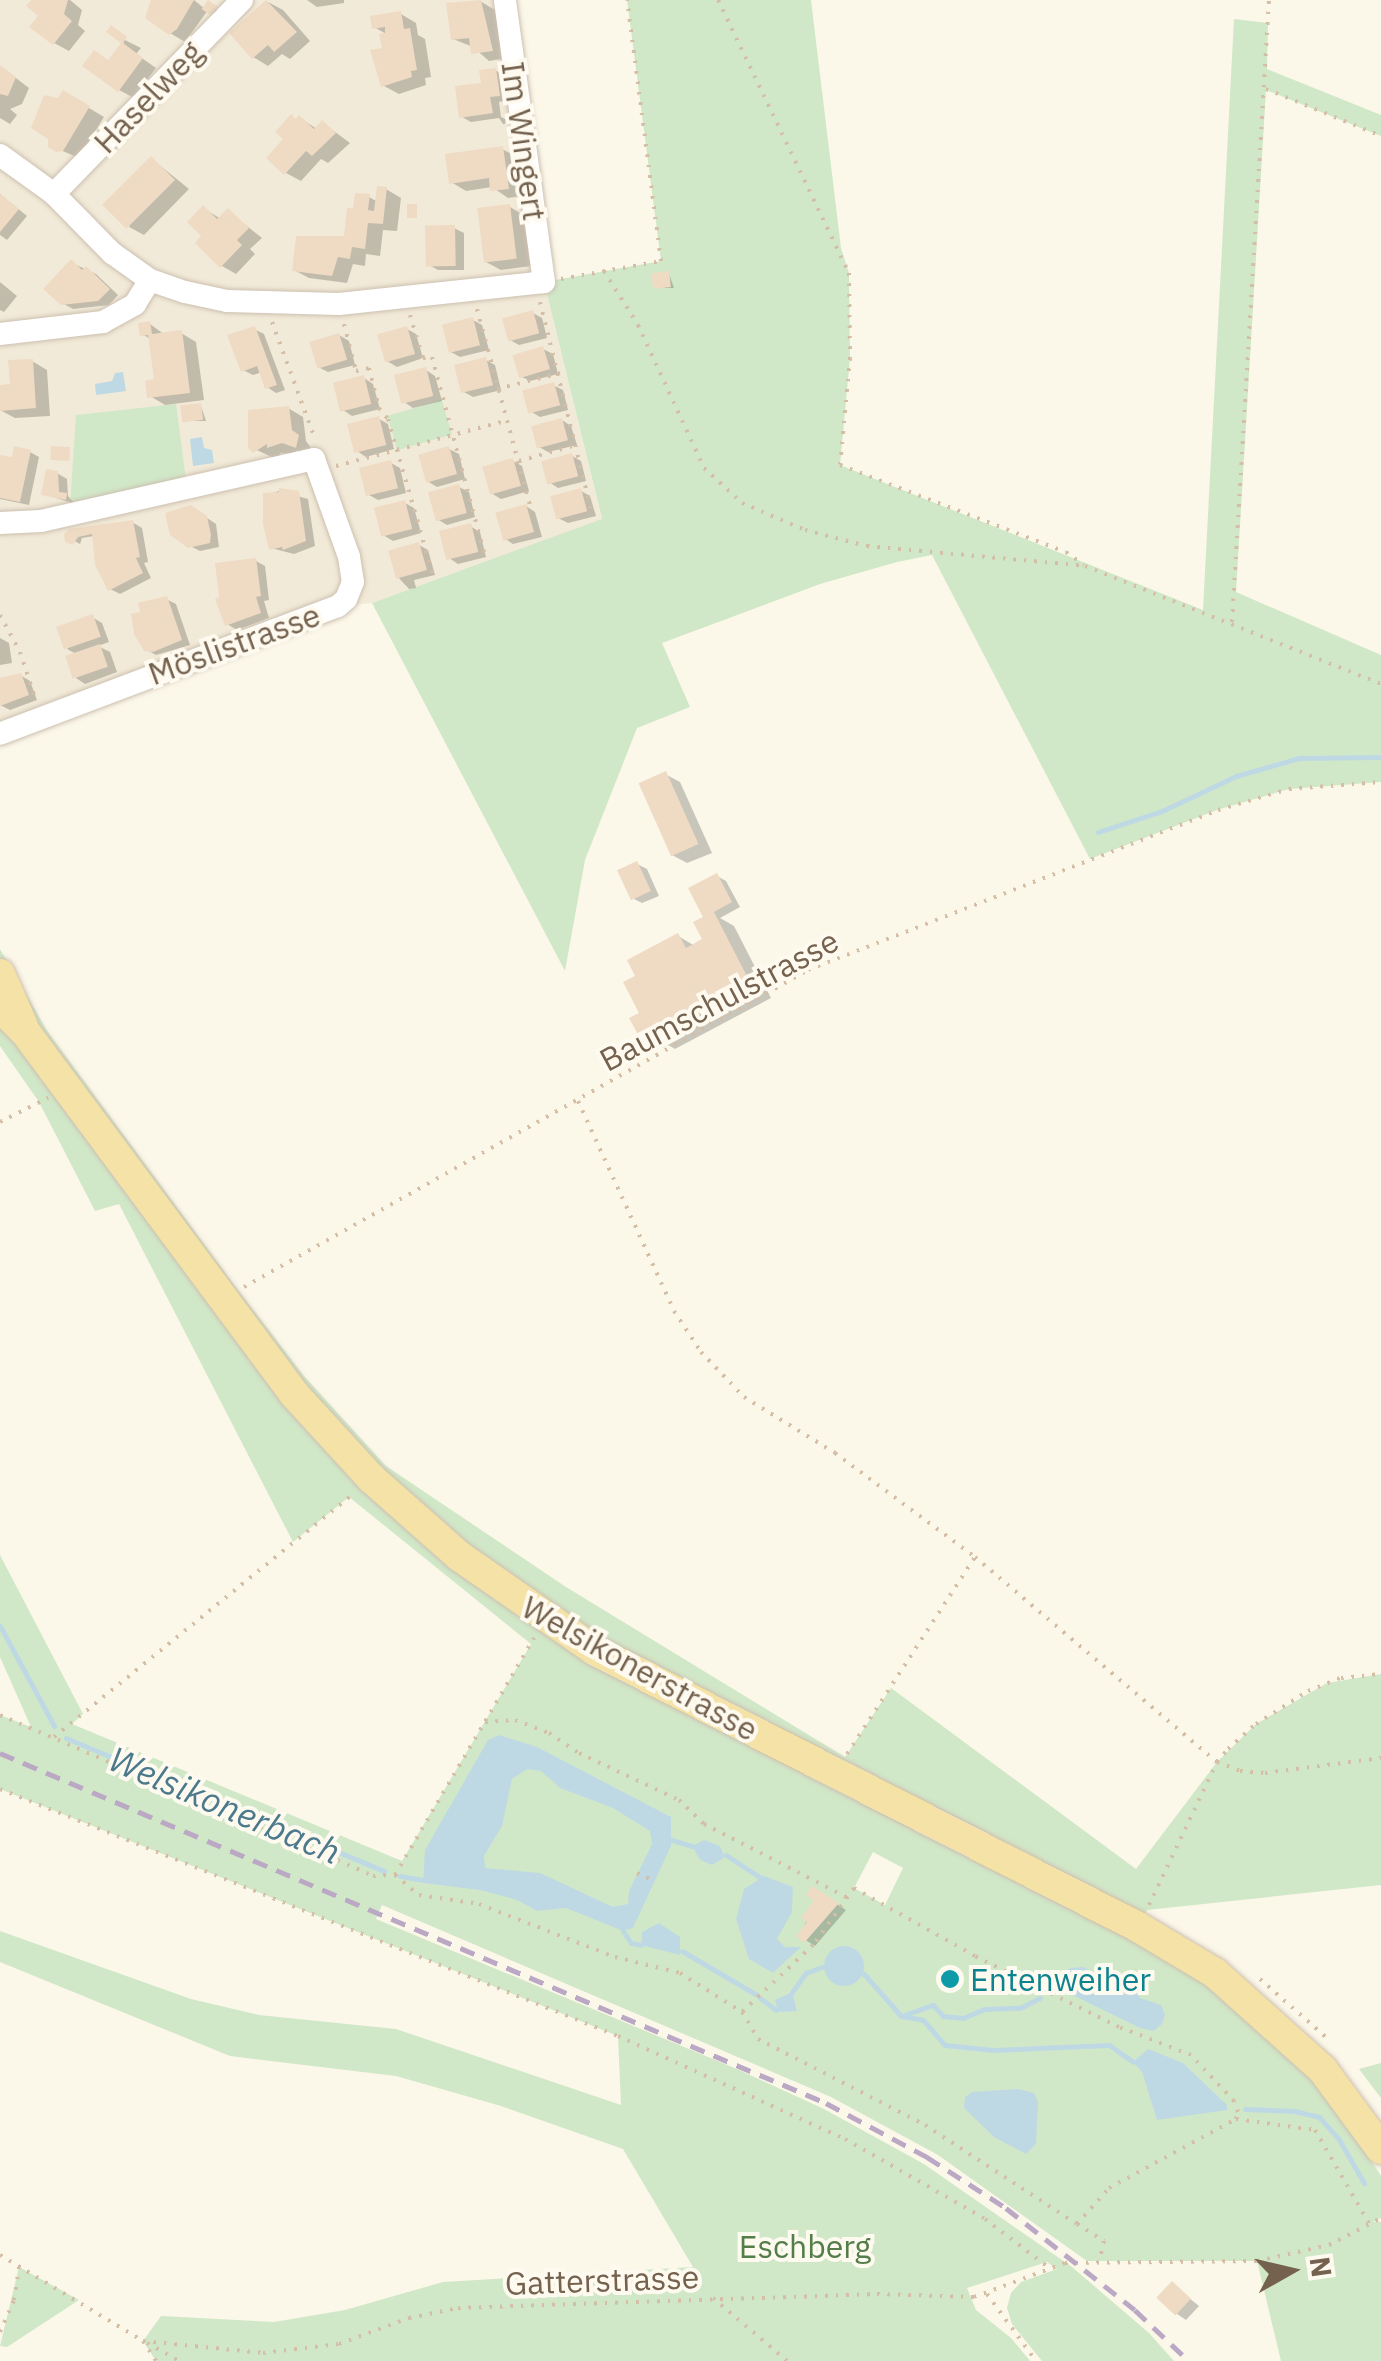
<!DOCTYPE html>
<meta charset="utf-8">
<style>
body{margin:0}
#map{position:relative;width:1381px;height:2361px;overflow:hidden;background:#fbf7e9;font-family:"IBM Plex Sans",sans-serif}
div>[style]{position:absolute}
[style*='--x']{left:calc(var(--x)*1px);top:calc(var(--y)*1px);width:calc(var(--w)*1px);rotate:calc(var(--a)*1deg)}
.residential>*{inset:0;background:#f2ead8}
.green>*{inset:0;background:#d1e8c8;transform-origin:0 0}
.water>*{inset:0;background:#bfd9e4}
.round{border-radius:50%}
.shadow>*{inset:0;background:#0003}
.stream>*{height:5px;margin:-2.5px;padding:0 2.5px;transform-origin:2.5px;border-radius:2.5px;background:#bfd9e4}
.building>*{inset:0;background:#efdac3;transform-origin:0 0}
.path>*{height:4px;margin-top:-2px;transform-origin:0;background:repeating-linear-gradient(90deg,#d4bea6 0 2.5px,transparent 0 10.5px)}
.roads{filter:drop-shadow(0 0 2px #cdc0b0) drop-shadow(0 0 2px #cdc0b0)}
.minor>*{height:22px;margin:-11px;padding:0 11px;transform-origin:11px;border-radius:11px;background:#fff}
.major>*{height:30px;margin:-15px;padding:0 15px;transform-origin:15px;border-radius:15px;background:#f5e2a7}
.rail>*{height:5px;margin-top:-2.5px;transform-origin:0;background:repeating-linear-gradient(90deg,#bba8c5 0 15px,transparent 0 25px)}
.dots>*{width:28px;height:28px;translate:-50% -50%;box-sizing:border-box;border:5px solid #fefaf0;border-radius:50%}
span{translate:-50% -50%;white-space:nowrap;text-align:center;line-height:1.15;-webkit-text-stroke:8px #fefaf0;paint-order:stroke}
.street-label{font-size:32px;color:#74614e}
.culture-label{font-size:32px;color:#0d838f}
.left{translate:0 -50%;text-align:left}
.park-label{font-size:32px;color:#537e4a}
.water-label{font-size:35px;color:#4c798c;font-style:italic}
.north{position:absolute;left:1241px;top:2221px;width:100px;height:100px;-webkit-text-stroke:8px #fefaf0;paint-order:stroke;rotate:82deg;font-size:28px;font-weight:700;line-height:40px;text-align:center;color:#74614e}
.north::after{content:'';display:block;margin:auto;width:35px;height:45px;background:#74614e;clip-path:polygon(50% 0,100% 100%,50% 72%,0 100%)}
</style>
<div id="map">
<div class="residential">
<i style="clip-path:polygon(0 0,505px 0,544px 282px,602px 520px,372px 603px,338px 606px,0 734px)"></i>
</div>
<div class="green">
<i style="clip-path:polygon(627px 0,811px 0,841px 248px,849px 273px,850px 358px,840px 465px,1203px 610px,1234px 19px,1268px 23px,1267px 69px,1381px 115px,1381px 136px,1266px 90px,1236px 592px,1381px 655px,1381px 782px,1289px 789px,1217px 810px,1090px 859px,932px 555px,897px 562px,820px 584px,662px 643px,690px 707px,637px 728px,585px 860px,565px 971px,372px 603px,602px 519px,544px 282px,661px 261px)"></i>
<i style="left:442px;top:400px;width:36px;height:57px;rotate:74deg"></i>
<i style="clip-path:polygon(176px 404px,186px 480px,70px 506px,76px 415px)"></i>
<i style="clip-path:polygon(evenodd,0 949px,48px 1032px,238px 1290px,304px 1376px,386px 1466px,566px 1587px,845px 1757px,891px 1688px,1136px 1869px,1217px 1762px,1256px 1724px,1327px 1683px,1381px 1674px,1381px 1885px,1147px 1910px,1138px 1927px,1294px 2056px,1376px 2168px,1381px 2176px,1381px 2218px,1373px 2222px,1381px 2222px,1381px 2361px,1281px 2361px,1257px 2261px,1087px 2261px,938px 2155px,831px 2097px,382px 1905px,376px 1919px,737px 2069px,824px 2109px,924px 2164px,1072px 2267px,1149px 2333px,1174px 2361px,1042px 2361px,1012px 2324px,1007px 2308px,1011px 2293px,1021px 2282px,1057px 2269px,1047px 2262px,967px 2288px,976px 2310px,1011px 2338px,1030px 2361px,156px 2361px,143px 2341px,161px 2316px,274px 2322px,345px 2310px,443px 2282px,693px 2267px,623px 2149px,501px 2106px,396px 2076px,230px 2056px,0 1962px,0 1931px,191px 1999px,259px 2015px,396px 2029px,621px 2105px,618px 2036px,0 1789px,0 1715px,31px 1727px,0 1657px,0 1555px,83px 1714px,72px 1724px,402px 1861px,531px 1644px,349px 1497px,293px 1542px,119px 1204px,95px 1211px,39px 1102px,0 1046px,0 949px,873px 1852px,903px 1868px,885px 1905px,854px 1888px,873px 1852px)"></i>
<i style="clip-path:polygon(1381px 2063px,1381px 2098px,1359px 2069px)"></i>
<i style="clip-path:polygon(19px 2267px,79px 2300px,7px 2347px,0 2346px)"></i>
</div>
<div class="water">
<i style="clip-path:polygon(123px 372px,126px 391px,96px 395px,95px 384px,112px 381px,115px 373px)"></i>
<i style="clip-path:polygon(202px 437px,204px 448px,212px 450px,214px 463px,193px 466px,190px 439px)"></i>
<i style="clip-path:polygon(evenodd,499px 1735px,537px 1747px,671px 1817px,671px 1846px,633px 1928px,623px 1931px,566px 1908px,537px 1911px,517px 1900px,480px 1890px,423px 1883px,425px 1850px,488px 1740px,499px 1735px,527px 1769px,541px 1771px,560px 1788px,613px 1808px,650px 1831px,652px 1844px,629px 1891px,628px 1904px,613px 1907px,540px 1873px,485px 1868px,484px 1856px,502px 1826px,512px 1779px,527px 1769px)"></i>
<i style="clip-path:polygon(704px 1840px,720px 1846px,725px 1857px,712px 1865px,700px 1860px,692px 1846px)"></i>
<i style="clip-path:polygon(764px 1876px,793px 1887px,792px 1912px,777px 1939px,785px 1947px,801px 1947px,773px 1973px,749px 1959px,736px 1919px,744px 1889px)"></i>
<i style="clip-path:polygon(659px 1923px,680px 1937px,680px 1955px,641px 1945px,642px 1932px)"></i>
<i class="round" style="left:824px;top:1946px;width:40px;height:40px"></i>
<i style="clip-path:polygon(1084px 1967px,1117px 1986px,1132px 1986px,1140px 1998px,1161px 2005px,1165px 2015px,1162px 2024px,1154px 2031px,1140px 2028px,1050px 1984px,1070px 1968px)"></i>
<i style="clip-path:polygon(792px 1992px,797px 2011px,778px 2012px,775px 2000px)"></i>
<i style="clip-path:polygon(1148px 2049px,1183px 2063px,1227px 2105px,1227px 2110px,1157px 2120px,1142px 2072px,1133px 2062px)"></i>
<i style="clip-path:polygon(1018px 2089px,1034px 2093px,1038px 2101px,1036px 2144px,1026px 2154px,994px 2137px,964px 2108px,965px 2097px,972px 2092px)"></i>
</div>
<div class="shadow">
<i style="clip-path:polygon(34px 0,70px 0,82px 10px,78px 25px,85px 31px,69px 51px,54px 43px)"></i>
<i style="clip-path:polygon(155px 0,194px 0,205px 9px,209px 3px,220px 11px,216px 16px,208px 10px,185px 42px,170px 33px)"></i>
<i style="clip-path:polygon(307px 0,344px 0,344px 3px,317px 7px)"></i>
<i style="clip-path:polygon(480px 1px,495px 10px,507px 58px,489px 61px,473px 47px,453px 39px)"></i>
<i style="clip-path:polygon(268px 2px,283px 10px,310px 41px,290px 59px,282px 54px,268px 66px,253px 57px,232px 34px)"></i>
<i style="clip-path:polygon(401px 14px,416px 23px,418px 35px,425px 39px,431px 77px,425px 78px,426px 85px,399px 94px,384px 86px,388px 35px,374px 27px)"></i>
<i style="clip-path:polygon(109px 32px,141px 48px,136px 54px,156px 68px,134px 98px,119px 90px,110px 62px,124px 43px)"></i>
<i style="clip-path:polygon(0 66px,29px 88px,22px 104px,10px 109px,17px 115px,10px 124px,0 118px)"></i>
<i style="clip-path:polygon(495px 70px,505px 76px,509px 100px,499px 102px,501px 117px,511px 122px,503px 124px,499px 118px,471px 122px,462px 117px)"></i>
<i style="clip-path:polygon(64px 93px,104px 117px,79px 158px,51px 146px)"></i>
<i style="clip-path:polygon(300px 118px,317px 129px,323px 123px,350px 143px,328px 163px,321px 159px,301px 181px,286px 173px)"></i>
<i style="clip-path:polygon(502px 149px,517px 157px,522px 196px,508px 198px,492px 187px,466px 191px,451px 182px)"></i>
<i style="clip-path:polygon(152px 159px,189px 189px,144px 235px,129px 227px)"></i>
<i style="clip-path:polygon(386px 189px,401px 198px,397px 231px,383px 230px,380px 256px,366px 254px,365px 266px,353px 264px,347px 283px,309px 278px,294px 270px,346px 239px,355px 211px,369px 197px,378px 202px)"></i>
<i style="clip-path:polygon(0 194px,27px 216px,7px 240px,0 235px)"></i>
<i style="clip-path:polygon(510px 207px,525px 216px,531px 266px,501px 270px,486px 262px)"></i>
<i style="clip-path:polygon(203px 208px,221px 219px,228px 211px,262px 238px,250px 249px,255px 254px,236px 274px,222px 266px,205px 236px)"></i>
<i style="clip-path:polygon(454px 228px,464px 233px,464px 270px,438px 270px,429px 265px)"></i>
<i style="clip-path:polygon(72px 263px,96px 274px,118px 295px,109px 305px,73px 309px,62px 303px)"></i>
<i style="clip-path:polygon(669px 274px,674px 288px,656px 288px)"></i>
<i style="clip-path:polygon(0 282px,17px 296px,4px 312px,0 310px)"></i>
<i style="clip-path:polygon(533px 313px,542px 318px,547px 338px,519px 345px,510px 340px)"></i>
<i style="clip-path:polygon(473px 320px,482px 325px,489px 350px,460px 357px,451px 352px)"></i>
<i style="clip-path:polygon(150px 324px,165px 335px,181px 333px,196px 342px,204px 400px,165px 405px,150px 396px,157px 382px,152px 340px,142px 334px)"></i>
<i style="clip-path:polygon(254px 329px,264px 334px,285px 390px,276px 393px,267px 387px,262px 372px,253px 375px,243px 370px)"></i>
<i style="clip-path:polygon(407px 329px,416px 334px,423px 358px,397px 367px,387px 361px)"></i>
<i style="clip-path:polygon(339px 335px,349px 341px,355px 365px,328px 372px,318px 367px)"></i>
<i style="clip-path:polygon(543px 349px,553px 354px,558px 374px,530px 381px,520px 376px)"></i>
<i style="clip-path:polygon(486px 360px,495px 365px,501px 390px,473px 397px,464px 392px)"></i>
<i style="clip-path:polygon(32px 361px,47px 370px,50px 416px,15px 418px,0 410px,0 387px,12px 386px)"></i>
<i style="clip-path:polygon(426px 370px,435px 376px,442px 401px,413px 408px,404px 402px)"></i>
<i style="clip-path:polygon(364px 378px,373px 384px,380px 409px,352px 416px,343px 410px)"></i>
<i style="clip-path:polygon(553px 385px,563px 390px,568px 410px,540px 417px,530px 411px)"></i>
<i style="clip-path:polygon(201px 406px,206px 421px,184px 421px)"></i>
<i style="clip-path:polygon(288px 408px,303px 417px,306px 441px,313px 451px,306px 455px,297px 450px,295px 454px,281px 453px,276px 459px,250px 447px)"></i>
<i style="clip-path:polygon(379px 419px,388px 424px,394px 449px,366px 457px,357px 451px)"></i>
<i style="clip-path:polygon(562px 420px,571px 426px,577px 445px,548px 452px,539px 447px)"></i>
<i style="clip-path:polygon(449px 449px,459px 454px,465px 479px,437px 487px,427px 481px)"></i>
<i style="clip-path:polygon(30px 452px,39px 457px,29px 505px,0 499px,0 457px,14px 460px)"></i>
<i style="clip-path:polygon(572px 456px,581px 461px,586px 481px,558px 488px,549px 482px)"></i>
<i style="clip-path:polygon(513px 461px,522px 466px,529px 491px,501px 499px,491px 493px)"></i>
<i style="clip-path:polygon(391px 463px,400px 468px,406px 493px,378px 500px,369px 495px)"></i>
<i style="clip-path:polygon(57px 473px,67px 479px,68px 496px,75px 504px,44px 494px)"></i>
<i style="clip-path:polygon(459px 487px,469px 492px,475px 517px,447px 525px,437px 519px)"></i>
<i style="clip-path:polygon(279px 491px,308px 499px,315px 546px,294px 554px,271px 548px,266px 495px)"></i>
<i style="clip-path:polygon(581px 491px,590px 496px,596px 516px,568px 523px,558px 518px)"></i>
<i style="clip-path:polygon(405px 503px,414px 508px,421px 533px,393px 541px,383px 535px)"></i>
<i style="clip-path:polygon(526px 506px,535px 512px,542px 537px,513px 544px,504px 538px)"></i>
<i style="clip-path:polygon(201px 514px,216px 524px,219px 547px,200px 551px,190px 546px)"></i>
<i style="clip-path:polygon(132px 522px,142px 528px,148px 562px,144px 563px,151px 578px,120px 594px,110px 589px,94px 536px,82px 538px,80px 544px,67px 537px)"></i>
<i style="clip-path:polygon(470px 526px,480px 532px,486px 557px,458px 564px,449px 558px)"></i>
<i style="clip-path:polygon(419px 545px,428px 550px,435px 575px,414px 580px,416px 588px,409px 589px,398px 577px)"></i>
<i style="clip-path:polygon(256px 561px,265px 566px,269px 600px,264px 601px,269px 618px,237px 630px,227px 624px)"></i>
<i style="clip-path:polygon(166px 599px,176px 604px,190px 645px,156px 655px,145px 649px,142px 614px)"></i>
<i style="clip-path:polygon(92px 617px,102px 623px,109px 642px,98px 646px,110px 652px,117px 672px,85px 684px,76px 678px,78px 655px,67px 649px)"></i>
<i style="clip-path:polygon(0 638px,9px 643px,12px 663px,0 665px)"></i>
<i style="clip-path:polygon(20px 675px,30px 681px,37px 700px,10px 710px,0 705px,0 683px)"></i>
<i style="clip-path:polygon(665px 774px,680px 782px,712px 853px,687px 863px,672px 855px)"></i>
<i style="clip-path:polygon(637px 864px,647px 869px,659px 896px,642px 903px,632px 898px)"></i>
<i style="clip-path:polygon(717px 876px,726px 881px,740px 907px,720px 918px,734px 926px,771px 998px,675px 1049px,668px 1045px,662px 1048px,642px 1036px,639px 977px,678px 936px,695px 946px,705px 940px)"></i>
<i style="clip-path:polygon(813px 1889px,846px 1910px,815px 1946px,799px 1936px,817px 1901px)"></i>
<i style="clip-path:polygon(1172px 2284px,1199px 2306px,1186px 2320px,1177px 2314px)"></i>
</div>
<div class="stream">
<i style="--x:1098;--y:832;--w:67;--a:-18.2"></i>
<i style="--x:1162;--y:811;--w:82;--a:-25.3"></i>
<i style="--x:1236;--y:776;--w:66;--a:-15.9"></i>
<i style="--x:1299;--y:758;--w:82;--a:-0.7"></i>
<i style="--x:0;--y:1626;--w:114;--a:61.6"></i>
<i style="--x:66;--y:1738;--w:345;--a:22.7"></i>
<i style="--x:672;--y:1840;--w:21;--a:17"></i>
<i style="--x:726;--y:1855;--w:42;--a:33.3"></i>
<i style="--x:400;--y:1876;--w:22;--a:10"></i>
<i style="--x:623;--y:1931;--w:14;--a:56"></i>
<i style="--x:631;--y:1943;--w:10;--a:11"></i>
<i style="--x:682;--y:1951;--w:87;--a:30.4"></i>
<i style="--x:864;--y:1974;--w:56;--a:48.6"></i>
<i style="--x:901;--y:2016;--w:22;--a:10"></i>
<i style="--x:923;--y:2020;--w:33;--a:49"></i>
<i style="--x:945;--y:2045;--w:48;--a:5.9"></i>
<i style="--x:993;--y:2050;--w:116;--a:-2.5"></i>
<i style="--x:1109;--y:2045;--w:29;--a:35"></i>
<i style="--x:792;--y:1992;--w:24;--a:-54"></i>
<i style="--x:806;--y:1973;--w:17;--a:-21"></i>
<i style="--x:760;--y:1998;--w:20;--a:37"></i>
<i style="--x:904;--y:2015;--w:31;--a:-19"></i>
<i style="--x:933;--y:2005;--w:15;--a:48"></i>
<i style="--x:943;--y:2016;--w:20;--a:6"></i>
<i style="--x:963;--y:2018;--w:23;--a:-23"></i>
<i style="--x:984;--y:2009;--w:36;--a:-2"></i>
<i style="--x:1020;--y:2008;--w:22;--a:-27"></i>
<i style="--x:1245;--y:2109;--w:49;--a:2.3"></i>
<i style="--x:1294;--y:2111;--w:26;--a:13"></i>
<i style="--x:1319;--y:2117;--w:28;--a:48"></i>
<i style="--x:1338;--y:2138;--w:52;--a:60"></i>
</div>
<div class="building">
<i style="clip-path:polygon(31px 0,68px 0,64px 14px,72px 21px,53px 45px,29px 27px,38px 16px,26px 6px)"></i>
<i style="clip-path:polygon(151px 0,194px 0,177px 29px,169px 35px,145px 18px)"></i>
<i style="left:208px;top:0;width:12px;height:11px;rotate:35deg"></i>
<i style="clip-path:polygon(266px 0,297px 32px,274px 52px,268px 45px,252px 59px,229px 33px)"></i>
<i style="clip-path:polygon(481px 0,493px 51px,471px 54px,469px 38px,451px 40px,446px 3px)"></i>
<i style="clip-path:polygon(401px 11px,404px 29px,410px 28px,417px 70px,411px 71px,412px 77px,381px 87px,370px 50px,382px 48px,379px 34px,385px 33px,385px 27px,372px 29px,370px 16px)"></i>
<i style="clip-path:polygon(111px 25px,127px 37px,123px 43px,143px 58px,118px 92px,82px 66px,94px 50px,108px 60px,121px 43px,106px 32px)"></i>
<i style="clip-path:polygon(0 65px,16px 77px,8px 96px,0 94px)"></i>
<i style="clip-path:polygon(496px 68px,500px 96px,490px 97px,493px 113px,459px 118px,455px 86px,481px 83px,479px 70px)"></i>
<i style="clip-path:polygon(63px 90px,90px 106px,63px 151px,56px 152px,48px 147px,48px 139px,31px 128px,44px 95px,58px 98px)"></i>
<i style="clip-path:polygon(291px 114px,296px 119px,299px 115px,314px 129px,322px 120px,336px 133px,312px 156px,306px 151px,284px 175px,266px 158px,283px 139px,275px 132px)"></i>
<i style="clip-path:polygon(503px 146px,509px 189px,490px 191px,489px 178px,449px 184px,445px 154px)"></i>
<i style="left:151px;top:156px;width:34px;height:69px;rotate:45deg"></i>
<i style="clip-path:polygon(377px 186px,387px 187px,383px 224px,368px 223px,365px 249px,352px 247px,350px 259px,338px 257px,332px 276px,292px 271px,296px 236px,344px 236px,347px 208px,353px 208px,355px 193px,370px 194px,368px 210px,374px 211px)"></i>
<i style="clip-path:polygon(0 194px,19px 209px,0 232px)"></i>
<i style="left:407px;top:204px;width:10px;height:14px"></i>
<i style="left:510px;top:204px;width:55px;height:33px;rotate:83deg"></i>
<i style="clip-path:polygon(203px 205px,217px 219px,228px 208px,249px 228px,237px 240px,242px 245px,220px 268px,195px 243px,201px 236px,187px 222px)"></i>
<i style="left:455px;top:225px;width:41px;height:30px;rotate:89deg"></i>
<i style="clip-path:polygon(71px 259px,82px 270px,86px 266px,110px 289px,98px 301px,61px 305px,43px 289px)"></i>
<i style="left:669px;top:271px;width:16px;height:18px;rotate:83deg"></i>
<i style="left:533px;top:310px;width:24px;height:32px;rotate:75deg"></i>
<i style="left:473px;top:317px;width:29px;height:32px;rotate:76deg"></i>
<i style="clip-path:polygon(150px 321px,152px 334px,182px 330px,190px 393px,147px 398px,145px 381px,154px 379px,148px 335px,140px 336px,138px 323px)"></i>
<i style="clip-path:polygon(255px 326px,277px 385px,265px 389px,257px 366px,241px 372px,227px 335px)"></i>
<i style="left:407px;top:326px;width:29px;height:31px;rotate:74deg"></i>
<i style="left:339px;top:333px;width:28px;height:31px;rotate:73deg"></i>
<i style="left:543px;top:346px;width:24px;height:32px;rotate:73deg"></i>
<i style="left:486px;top:357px;width:29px;height:33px;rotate:76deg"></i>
<i style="clip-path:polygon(33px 359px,36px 408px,0 411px,0 385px,10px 384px,8px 360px)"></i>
<i style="left:426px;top:367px;width:30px;height:33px;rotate:76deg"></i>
<i style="left:364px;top:375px;width:30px;height:32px;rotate:76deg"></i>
<i style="left:554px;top:382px;width:24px;height:33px;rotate:75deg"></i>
<i style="left:201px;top:403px;width:17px;height:21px;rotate:83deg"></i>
<i style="clip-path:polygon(289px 406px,292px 430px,299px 435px,296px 448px,282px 443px,267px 448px,267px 444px,253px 453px,248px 448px,248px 410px)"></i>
<i style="left:379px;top:416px;width:30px;height:33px;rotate:76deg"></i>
<i style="left:562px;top:418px;width:23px;height:32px;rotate:75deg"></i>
<i style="clip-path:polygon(14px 446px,31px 450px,20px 502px,0 498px,0 455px,12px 457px)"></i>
<i style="left:51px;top:446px;width:19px;height:14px;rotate:3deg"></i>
<i style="left:449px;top:446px;width:29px;height:32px;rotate:74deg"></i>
<i style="left:572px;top:453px;width:24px;height:32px;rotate:75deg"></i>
<i style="left:513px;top:458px;width:29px;height:32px;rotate:74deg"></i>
<i style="left:391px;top:460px;width:29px;height:33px;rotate:76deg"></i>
<i style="clip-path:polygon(46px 469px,58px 471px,59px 492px,67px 493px,66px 500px,41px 495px)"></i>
<i style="left:459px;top:484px;width:30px;height:32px;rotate:75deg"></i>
<i style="clip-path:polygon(279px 488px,299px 491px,306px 541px,283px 550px,282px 547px,269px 550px,263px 524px,263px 493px,279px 492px)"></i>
<i style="left:581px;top:488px;width:24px;height:32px;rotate:75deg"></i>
<i style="left:405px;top:500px;width:30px;height:32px;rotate:76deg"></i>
<i style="left:526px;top:504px;width:29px;height:32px;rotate:74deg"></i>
<i style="clip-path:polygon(191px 505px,207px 516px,211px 535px,210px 543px,188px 548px,170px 535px,165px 513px)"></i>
<i style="clip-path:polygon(133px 520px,140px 557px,136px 558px,143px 573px,108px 591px,95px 565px,92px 534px,78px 537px,73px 545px,65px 542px,64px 534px,69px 529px)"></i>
<i style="left:471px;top:523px;width:30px;height:33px;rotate:76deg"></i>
<i style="left:419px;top:542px;width:29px;height:32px;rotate:74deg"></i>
<i style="clip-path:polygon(256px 558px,261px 596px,256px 597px,261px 613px,225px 626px,215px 599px,219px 597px,215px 563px)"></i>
<i style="clip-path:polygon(167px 596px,182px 640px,153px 652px,144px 651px,134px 634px,131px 614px,140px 612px,138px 603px)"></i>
<i style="left:93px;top:614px;width:24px;height:39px;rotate:71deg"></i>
<i style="left:100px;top:644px;width:24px;height:37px;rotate:71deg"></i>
<i style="clip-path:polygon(21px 673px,29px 695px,0 706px,0 678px)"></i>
<i style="left:666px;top:771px;width:80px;height:30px;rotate:66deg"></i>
<i style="left:637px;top:861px;width:33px;height:22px;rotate:65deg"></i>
<i style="clip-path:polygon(717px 873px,732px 902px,714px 912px,752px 986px,653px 1039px,650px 1033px,640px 1038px,629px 1018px,639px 1013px,623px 982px,635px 976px,627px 960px,678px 933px,686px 948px,702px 939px,693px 922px,703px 917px,688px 888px)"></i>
<i style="clip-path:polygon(812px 1886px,839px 1903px,804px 1943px,796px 1936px,807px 1922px,801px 1918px,814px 1901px,806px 1895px)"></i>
<i style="left:1172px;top:2281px;width:26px;height:23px;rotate:43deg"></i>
</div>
<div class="path">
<i style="--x:718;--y:0;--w:303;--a:64.4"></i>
<i style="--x:849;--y:273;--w:85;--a:89.3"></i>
<i style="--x:850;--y:358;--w:107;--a:95.3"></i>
<i style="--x:840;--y:465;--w:242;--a:21.1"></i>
<i style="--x:1066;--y:552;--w:22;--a:36"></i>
<i style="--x:1266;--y:89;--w:124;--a:22.2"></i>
<i style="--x:604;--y:271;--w:64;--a:57.8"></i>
<i style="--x:638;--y:325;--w:157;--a:65.2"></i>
<i style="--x:704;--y:468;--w:52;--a:42.6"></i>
<i style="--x:742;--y:503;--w:69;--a:23.2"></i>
<i style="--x:805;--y:530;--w:64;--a:14.5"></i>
<i style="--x:867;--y:546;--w:219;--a:5.2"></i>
<i style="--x:1085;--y:566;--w:319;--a:21.7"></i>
<i style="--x:561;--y:279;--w:102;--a:-10.2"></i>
<i style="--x:661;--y:261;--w:263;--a:-97.4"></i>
<i style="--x:540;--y:302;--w:221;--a:76.2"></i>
<i style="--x:477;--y:309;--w:203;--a:74.9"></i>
<i style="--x:410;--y:315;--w:45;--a:73.2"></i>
<i style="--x:423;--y:358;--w:9;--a:-6"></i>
<i style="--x:432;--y:357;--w:206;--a:75.1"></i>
<i style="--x:272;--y:322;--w:125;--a:69.8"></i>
<i style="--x:344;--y:324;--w:49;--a:75.7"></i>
<i style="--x:356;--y:371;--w:13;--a:-13"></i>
<i style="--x:369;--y:368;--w:41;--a:76"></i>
<i style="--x:379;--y:408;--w:14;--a:51"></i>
<i style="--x:388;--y:419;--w:162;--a:73.9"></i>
<i style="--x:497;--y:389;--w:65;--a:-14.3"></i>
<i style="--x:519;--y:461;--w:59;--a:-15.7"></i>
<i style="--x:336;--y:466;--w:175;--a:-14.9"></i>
<i style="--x:0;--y:615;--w:42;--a:61.6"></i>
<i style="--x:20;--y:652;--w:48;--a:71.9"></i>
<i style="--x:1232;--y:622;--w:623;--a:-86.6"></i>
<i style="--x:578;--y:1101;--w:231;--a:65.4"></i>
<i style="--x:674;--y:1311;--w:49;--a:56.6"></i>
<i style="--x:701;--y:1352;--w:62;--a:46.3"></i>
<i style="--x:744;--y:1397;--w:107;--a:31.6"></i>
<i style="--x:835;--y:1453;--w:174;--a:36.6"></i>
<i style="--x:975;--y:1557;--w:317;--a:40.3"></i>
<i style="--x:1217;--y:1762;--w:25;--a:21"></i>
<i style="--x:1240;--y:1771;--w:25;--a:5"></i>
<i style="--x:1265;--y:1773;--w:117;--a:-7.4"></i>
<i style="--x:0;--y:1122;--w:54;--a:-26.6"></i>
<i style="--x:244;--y:1287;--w:647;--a:-29.34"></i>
<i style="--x:808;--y:970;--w:440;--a:-21.3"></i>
<i style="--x:1218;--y:810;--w:74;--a:-16.5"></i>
<i style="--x:1289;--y:789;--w:92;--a:-4.4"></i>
<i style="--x:0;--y:1715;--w:406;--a:23.3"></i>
<i style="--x:373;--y:1876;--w:22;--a:-3"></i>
<i style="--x:485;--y:1722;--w:30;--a:-4"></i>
<i style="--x:515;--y:1720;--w:36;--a:21"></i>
<i style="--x:549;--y:1733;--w:36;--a:34"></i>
<i style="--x:579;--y:1753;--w:110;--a:25.2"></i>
<i style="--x:679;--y:1800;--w:35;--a:44"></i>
<i style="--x:704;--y:1824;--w:162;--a:27.2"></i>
<i style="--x:54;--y:1737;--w:385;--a:-39.1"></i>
<i style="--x:847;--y:1754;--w:235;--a:-57"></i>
<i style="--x:0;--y:1789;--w:666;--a:21.79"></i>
<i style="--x:618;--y:2036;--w:249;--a:24.4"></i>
<i style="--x:845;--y:2139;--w:161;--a:29.7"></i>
<i style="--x:985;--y:2219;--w:79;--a:37.3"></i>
<i style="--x:637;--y:1873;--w:21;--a:25"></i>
<i style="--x:395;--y:1875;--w:31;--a:40"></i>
<i style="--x:419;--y:1895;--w:61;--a:8.5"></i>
<i style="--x:479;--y:1904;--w:146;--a:21.3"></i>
<i style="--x:615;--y:1957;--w:67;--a:13.8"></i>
<i style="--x:680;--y:1973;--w:73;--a:32.2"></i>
<i style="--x:742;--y:2012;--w:31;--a:59"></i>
<i style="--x:758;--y:2039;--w:188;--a:27.2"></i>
<i style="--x:925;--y:2125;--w:181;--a:33.1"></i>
<i style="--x:1077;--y:2224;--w:48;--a:-48.4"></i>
<i style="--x:1109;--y:2188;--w:145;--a:-28.5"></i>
<i style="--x:1236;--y:2119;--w:7;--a:-74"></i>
<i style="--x:1238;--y:2112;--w:12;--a:-110"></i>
<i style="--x:1234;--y:2101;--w:63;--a:-133.1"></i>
<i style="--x:1191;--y:2055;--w:77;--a:-158.7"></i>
<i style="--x:1119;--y:2027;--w:161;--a:-153.8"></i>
<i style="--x:975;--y:1956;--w:139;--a:-150.7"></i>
<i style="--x:854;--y:1888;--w:70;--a:125.7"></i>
<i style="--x:813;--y:1945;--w:98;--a:136.7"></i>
<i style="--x:395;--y:1875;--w:275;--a:-59.6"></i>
<i style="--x:1149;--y:1905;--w:158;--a:-64.6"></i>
<i style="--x:1217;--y:1762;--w:17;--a:-50"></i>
<i style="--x:1228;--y:1749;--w:38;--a:-42"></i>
<i style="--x:1256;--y:1724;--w:62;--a:-32.4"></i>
<i style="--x:1308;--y:1691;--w:35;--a:-22"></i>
<i style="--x:1341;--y:1678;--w:40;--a:-5.7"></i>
<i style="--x:1260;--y:1979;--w:91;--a:41.4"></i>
<i style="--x:1236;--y:2119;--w:80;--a:7.9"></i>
<i style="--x:1315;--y:2130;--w:108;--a:59.9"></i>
<i style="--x:1077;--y:2224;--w:32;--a:32"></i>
<i style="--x:1104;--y:2241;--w:18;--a:103"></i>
<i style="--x:0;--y:2255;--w:167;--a:31"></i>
<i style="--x:143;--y:2341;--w:24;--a:57"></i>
<i style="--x:987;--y:2294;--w:83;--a:53.8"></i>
<i style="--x:713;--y:2298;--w:97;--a:40.4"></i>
<i style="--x:0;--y:2332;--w:35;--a:-66"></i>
<i style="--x:14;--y:2300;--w:33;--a:-81"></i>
<i style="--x:143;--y:2341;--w:121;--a:5.7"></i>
<i style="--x:263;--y:2353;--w:77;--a:-6.8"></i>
<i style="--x:339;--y:2344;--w:75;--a:-20.4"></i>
<i style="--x:409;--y:2318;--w:50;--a:-11.5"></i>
<i style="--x:458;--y:2308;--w:419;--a:-1.9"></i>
<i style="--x:877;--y:2294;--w:97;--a:1.8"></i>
<i style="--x:974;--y:2297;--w:97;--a:-20.5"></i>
<i style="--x:1065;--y:2263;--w:192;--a:-0.6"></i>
<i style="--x:1257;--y:2261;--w:74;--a:-12.5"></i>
<i style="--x:1329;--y:2245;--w:59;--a:-27.4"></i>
<i style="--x:147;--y:2343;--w:37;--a:29"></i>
</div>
<div class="roads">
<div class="minor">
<i style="--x:0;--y:155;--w:67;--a:35.8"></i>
<i style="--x:54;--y:194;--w:83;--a:45.5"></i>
<i style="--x:112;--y:253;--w:47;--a:35.4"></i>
<i style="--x:150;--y:280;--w:37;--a:19"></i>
<i style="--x:185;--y:292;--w:43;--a:12.1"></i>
<i style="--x:227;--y:301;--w:112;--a:1.5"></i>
<i style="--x:339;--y:304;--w:206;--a:-6.1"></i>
<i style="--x:544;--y:282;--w:285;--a:-97.9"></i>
<i style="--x:54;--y:194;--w:270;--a:-45.9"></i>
<i style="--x:0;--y:334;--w:104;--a:-6.6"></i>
<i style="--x:103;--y:322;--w:37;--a:-29"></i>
<i style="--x:135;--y:304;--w:28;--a:-58"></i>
<i style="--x:0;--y:523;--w:41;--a:-2.8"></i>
<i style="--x:41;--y:521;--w:280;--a:-12.8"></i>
<i style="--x:314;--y:459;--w:104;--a:70.3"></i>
<i style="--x:349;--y:557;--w:25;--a:81"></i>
<i style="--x:353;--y:582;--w:18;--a:112"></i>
<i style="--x:346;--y:599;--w:11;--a:139"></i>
<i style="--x:338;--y:606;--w:361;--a:159.3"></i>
</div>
<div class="major">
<i style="--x:0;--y:974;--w:57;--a:66.1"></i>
<i style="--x:0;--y:1007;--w:37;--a:45"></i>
<i style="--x:26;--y:1033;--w:450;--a:53.4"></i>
<i style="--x:294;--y:1394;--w:115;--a:47.5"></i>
<i style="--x:372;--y:1479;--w:116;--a:41.5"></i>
<i style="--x:459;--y:1556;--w:165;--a:34.8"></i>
<i style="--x:594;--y:1650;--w:610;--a:26.98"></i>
<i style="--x:1138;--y:1927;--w:90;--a:30.9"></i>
<i style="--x:1215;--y:1973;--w:145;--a:41.9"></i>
<i style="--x:1323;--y:2070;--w:98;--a:53.7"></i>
</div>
</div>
<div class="rail">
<i style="--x:0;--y:1753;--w:897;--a:22.96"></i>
<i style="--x:826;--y:2103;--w:115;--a:28.1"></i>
<i style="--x:927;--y:2157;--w:94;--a:32.8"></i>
<i style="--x:1006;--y:2208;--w:164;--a:38.3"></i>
<i style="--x:1135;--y:2310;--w:74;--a:43.4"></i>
</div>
<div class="dots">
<i style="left:950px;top:1979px;background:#0f9aa8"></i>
</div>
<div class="street-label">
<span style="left:148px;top:97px;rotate:-46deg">Haselweg</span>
<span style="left:524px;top:141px;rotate:82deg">Im Wingert</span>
<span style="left:234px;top:644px;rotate:-20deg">Möslistrasse</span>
<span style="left:719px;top:1000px;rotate:-28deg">Baumschulstrasse</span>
<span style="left:640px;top:1668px;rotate:29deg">Welsikonerstrasse</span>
<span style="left:602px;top:2280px;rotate:-2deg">Gatterstrasse</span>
</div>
<div class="culture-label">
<span class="left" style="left:970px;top:1979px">Entenweiher</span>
</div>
<div class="park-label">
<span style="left:805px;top:2246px">Eschberg</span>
</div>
<div class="water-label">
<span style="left:225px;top:1805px;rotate:23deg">Welsikonerbach</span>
</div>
<div class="north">N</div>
</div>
